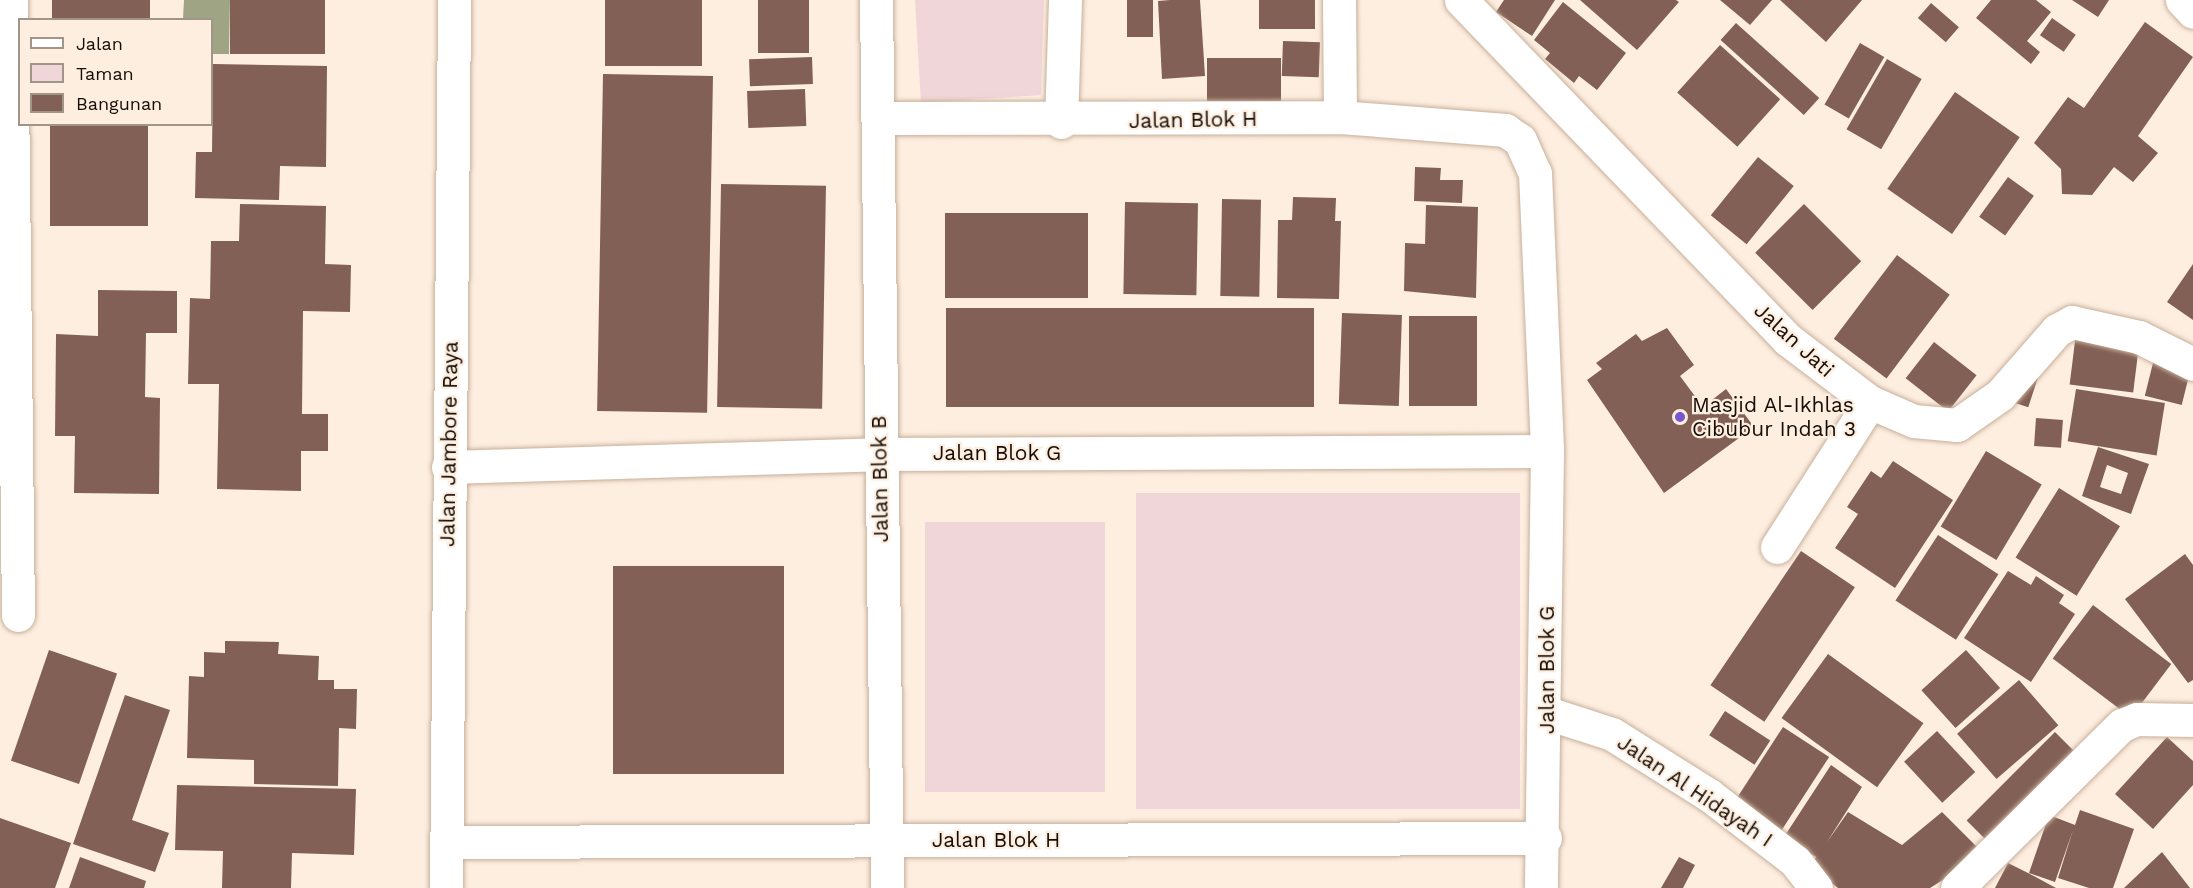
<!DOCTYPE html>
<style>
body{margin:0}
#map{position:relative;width:2193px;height:888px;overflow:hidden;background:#fdeee0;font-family:"Work Sans",sans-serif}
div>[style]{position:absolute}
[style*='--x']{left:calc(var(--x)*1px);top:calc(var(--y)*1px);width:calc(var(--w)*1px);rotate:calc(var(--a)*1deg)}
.green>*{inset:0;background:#f0d6d8;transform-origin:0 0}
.water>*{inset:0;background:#9ea484}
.building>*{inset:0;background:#826056;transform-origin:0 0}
.roads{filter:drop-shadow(0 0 2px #c8af99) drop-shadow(0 0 2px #c8af99)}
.minor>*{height:33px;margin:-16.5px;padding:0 16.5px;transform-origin:16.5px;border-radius:16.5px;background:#fff}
.dots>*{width:16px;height:16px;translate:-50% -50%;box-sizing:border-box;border:3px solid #fdeee0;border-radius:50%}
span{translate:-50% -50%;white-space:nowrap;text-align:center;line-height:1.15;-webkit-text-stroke:4.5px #fdeee0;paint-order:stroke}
.street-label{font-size:21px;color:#160d06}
.poi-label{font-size:21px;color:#160d06}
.left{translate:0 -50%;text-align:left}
.legend{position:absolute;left:18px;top:18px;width:195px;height:108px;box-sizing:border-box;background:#fdeee0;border:2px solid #a19489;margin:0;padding:8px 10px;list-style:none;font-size:18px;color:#160d06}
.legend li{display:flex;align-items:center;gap:12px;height:30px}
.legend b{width:30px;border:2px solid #a19489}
</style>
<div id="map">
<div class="green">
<i style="clip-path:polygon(915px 0,1044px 0,1041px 95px,921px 103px)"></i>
<i style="left:1136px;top:493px;width:384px;height:316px"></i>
<i style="left:925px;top:522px;width:180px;height:270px"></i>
</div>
<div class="water">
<i style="clip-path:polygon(184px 0,230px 0,229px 54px,212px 54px,212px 20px,183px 19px)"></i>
</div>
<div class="building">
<i style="left:52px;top:0;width:98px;height:20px"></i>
<i style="left:230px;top:0;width:95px;height:54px"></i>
<i style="left:605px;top:0;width:97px;height:66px"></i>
<i style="left:758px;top:0;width:51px;height:53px"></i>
<i style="left:1127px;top:0;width:26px;height:37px"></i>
<i style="clip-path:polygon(1170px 0,1200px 0,1205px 76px,1162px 79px,1158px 1px)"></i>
<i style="left:1259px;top:0;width:56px;height:29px"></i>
<i style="clip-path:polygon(1504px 0,1555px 0,1532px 36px,1496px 12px)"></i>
<i style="clip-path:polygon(1580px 0,1676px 0,1679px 2px,1637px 50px)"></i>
<i style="clip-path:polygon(1720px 0,1772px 0,1750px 25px)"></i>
<i style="clip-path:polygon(1780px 0,1862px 0,1826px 42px)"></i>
<i style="clip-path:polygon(1991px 0,2036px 0,2051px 12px,2027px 41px,2040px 52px,2031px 64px,1976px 18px)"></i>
<i style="clip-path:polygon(2072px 0,2109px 0,2098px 17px)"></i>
<i style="clip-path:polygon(1563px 2px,1626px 53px,1597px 90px,1579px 76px,1574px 83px,1545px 59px,1550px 53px,1534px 40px)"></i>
<i style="left:1931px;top:3px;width:37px;height:20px;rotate:41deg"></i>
<i style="left:2052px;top:18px;width:29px;height:21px;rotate:35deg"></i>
<i style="clip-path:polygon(2145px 22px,2193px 57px,2138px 136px,2158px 153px,2133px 182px,2114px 167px,2092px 195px,2062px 194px,2061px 169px,2034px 143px,2068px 97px,2084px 108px)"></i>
<i style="left:1736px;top:23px;width:112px;height:23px;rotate:42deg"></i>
<i style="left:1283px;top:41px;width:37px;height:35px;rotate:2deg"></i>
<i style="left:1860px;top:43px;width:28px;height:71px;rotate:30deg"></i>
<i style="left:1720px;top:45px;width:81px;height:64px;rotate:42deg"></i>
<i style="left:812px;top:57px;width:27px;height:63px;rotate:88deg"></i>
<i style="left:1207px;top:58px;width:74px;height:43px"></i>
<i style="left:1887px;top:59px;width:40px;height:81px;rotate:30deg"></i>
<i style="clip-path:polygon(213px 64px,327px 66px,326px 167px,280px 166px,279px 200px,195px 198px,196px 152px,212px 152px)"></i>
<i style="left:603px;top:74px;width:110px;height:337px;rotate:1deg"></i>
<i style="left:805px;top:89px;width:37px;height:58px;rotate:88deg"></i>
<i style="left:1955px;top:92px;width:79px;height:118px;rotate:35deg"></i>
<i style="left:50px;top:124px;width:98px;height:102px"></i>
<i style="left:1758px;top:157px;width:46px;height:75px;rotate:39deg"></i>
<i style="clip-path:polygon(1415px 167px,1441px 168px,1440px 180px,1463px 180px,1462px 203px,1414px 201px)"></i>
<i style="left:2008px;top:177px;width:32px;height:49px;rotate:36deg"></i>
<i style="left:721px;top:184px;width:105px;height:223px;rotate:1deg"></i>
<i style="clip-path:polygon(1293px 197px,1336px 198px,1335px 221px,1341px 221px,1339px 299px,1277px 298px,1278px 220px,1292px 220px)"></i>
<i style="left:1222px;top:199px;width:39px;height:97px;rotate:1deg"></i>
<i style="left:1125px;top:202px;width:73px;height:92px;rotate:1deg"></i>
<i style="clip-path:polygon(240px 204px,326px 206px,325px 264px,351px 265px,350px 312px,303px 311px,302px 414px,328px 414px,328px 451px,301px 451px,301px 491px,217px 489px,219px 384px,188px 384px,190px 298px,210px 299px,211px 241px,239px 241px)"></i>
<i style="left:1804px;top:204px;width:81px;height:69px;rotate:45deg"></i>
<i style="clip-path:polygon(1426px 205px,1478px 207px,1476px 298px,1404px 291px,1405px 243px,1425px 244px)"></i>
<i style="left:945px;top:213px;width:143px;height:85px"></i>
<i style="left:1897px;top:255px;width:66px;height:105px;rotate:37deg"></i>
<i style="clip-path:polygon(2193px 264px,2193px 320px,2167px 302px)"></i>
<i style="clip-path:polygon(98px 290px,177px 291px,177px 333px,146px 333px,145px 397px,160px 398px,159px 494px,74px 493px,75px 436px,55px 436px,56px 334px,98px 336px)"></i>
<i style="left:946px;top:308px;width:368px;height:99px"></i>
<i style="left:1342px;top:313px;width:60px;height:91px;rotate:2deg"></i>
<i style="left:1409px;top:316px;width:68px;height:90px"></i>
<i style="clip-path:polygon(1667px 328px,1694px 365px,1680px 376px,1703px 407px,1726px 389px,1754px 427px,1664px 493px,1587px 380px,1602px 369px,1596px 363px,1636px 334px,1642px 341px)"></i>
<i style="left:2076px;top:333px;width:64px;height:52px;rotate:7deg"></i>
<i style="left:1934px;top:342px;width:54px;height:46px;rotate:38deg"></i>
<i style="left:2155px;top:355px;width:38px;height:42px;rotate:14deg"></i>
<i style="left:2027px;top:369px;width:13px;height:36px;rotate:18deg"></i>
<i style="left:2076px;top:389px;width:90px;height:53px;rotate:9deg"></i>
<i style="left:2036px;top:418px;width:27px;height:28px;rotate:4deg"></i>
<i style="clip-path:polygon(evenodd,2098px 447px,2149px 464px,2131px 514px,2082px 496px,2098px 447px,2107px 465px,2128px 473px,2121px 494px,2100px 487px,2107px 465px)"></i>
<i style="left:1986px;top:451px;width:65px;height:88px;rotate:31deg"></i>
<i style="clip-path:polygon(1893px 461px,1953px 500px,1895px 588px,1835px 548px,1858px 514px,1847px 507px,1871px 471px,1881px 478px)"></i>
<i style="left:2059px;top:488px;width:72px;height:82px;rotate:32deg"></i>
<i style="left:1938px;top:535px;width:72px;height:78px;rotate:33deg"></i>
<i style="left:1801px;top:551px;width:65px;height:162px;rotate:34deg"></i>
<i style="clip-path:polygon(2185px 554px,2193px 565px,2193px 680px,2188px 683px,2125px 599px)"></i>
<i style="left:613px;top:566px;width:171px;height:208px"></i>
<i style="clip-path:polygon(2008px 571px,2031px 585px,2036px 576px,2064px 595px,2059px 603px,2075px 614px,2031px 682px,1964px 638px)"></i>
<i style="left:2093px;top:605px;width:98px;height:67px;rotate:37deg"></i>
<i style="clip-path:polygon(225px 641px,279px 642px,278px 654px,319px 656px,318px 680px,334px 680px,334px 689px,357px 689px,356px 729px,339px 728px,338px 786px,254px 784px,254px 760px,187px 758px,189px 676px,204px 677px,204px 652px,225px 653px)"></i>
<i style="left:49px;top:650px;width:72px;height:117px;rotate:19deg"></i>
<i style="left:1966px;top:650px;width:51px;height:60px;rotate:48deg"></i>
<i style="left:1828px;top:654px;width:118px;height:79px;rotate:36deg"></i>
<i style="left:2019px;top:680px;width:60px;height:82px;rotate:49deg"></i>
<i style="clip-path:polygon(125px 695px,170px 710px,132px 820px,169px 833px,155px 872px,73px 844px)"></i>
<i style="left:1725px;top:711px;width:54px;height:29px;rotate:33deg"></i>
<i style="left:1783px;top:727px;width:55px;height:87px;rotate:33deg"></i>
<i style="left:1937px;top:731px;width:56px;height:45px;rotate:47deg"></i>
<i style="left:2055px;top:732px;width:40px;height:125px;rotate:45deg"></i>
<i style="clip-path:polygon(2167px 737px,2193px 761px,2193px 785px,2153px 829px,2115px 794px)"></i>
<i style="clip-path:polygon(1831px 765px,1862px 787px,1827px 842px,1848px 812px,1902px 845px,1942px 812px,1984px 854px,1930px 888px,1838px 888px,1810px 866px,1816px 857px,1784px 837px)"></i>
<i style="clip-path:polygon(177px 785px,356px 789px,354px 855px,292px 853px,291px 888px,222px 888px,223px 851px,175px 850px)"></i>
<i style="clip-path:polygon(2080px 810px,2134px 829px,2113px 888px,2089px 888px,2058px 878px,2073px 830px,2055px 882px,2029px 873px,2049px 815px,2075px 825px)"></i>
<i style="clip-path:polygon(0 818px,71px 843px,55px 888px,0 888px)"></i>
<i style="clip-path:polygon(2162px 852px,2190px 888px,2124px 888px)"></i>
<i style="clip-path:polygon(80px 857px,146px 881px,144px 888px,69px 888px)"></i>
<i style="clip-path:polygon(1679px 857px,1695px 865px,1683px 888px,1661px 888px)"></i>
<i style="clip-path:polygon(2008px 863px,2030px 874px,2056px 888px,1995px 888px)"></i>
</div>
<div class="roads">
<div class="minor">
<i style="--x:11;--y:0;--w:615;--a:89.35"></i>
<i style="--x:876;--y:0;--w:888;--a:89.29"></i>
<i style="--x:1339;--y:0;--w:117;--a:89.5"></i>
<i style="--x:1461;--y:0;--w:470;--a:46.1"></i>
<i style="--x:1787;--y:339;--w:104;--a:37.2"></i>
<i style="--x:1870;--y:402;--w:48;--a:23.4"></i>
<i style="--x:1914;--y:421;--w:43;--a:5.3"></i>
<i style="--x:1957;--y:425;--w:52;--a:-34.9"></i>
<i style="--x:2000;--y:395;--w:86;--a:-48.8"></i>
<i style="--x:2057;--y:330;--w:17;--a:-28"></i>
<i style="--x:2072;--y:322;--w:69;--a:12.6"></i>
<i style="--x:2139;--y:337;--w:60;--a:26.6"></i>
<i style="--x:2182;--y:0;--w:16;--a:47"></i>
<i style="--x:881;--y:118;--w:459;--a:-0.1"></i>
<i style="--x:1340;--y:117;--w:166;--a:4.5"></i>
<i style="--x:1505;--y:130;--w:18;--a:34"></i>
<i style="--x:1520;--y:140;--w:36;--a:66"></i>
<i style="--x:1535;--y:173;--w:278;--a:87.5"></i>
<i style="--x:1547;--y:451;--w:437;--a:90.8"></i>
<i style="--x:1061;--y:122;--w:122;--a:-88.1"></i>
<i style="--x:448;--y:467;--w:431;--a:-1.7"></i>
<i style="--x:879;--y:454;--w:668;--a:-0.26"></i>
<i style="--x:1777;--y:547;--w:172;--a:-57.3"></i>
<i style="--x:1547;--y:713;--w:68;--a:17.9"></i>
<i style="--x:1612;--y:734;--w:115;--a:32.2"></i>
<i style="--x:1709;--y:795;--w:108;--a:37.5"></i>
<i style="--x:1795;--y:861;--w:34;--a:52"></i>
<i style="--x:446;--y:842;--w:1099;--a:-0.21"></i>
<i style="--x:446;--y:888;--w:888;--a:-89.48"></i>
<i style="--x:1957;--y:888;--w:232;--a:-44.7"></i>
<i style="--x:2122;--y:725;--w:16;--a:-22"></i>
<i style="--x:2137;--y:719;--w:56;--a:1"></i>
</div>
</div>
<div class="dots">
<i style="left:1680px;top:417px;background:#7756d0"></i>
</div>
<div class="street-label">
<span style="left:1193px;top:120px;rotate:-1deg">Jalan Blok H</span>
<span style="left:1794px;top:340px;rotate:42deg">Jalan Jati</span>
<span style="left:449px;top:444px;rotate:-89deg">Jalan Jambore Raya</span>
<span style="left:997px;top:453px">Jalan Blok G</span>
<span style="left:880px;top:479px;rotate:-91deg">Jalan Blok B</span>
<span style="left:1547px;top:670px;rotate:-90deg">Jalan Blok G</span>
<span style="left:1695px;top:791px;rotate:34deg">Jalan Al Hidayah I</span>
<span style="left:996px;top:840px">Jalan Blok H</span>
</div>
<div class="poi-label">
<span class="left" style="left:1692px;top:417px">Masjid Al-Ikhlas<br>Cibubur Indah 3</span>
</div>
<ul class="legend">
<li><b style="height:8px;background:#fff"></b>Jalan</li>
<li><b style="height:16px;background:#f0d6d8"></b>Taman</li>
<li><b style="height:16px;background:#826056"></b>Bangunan</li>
</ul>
</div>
